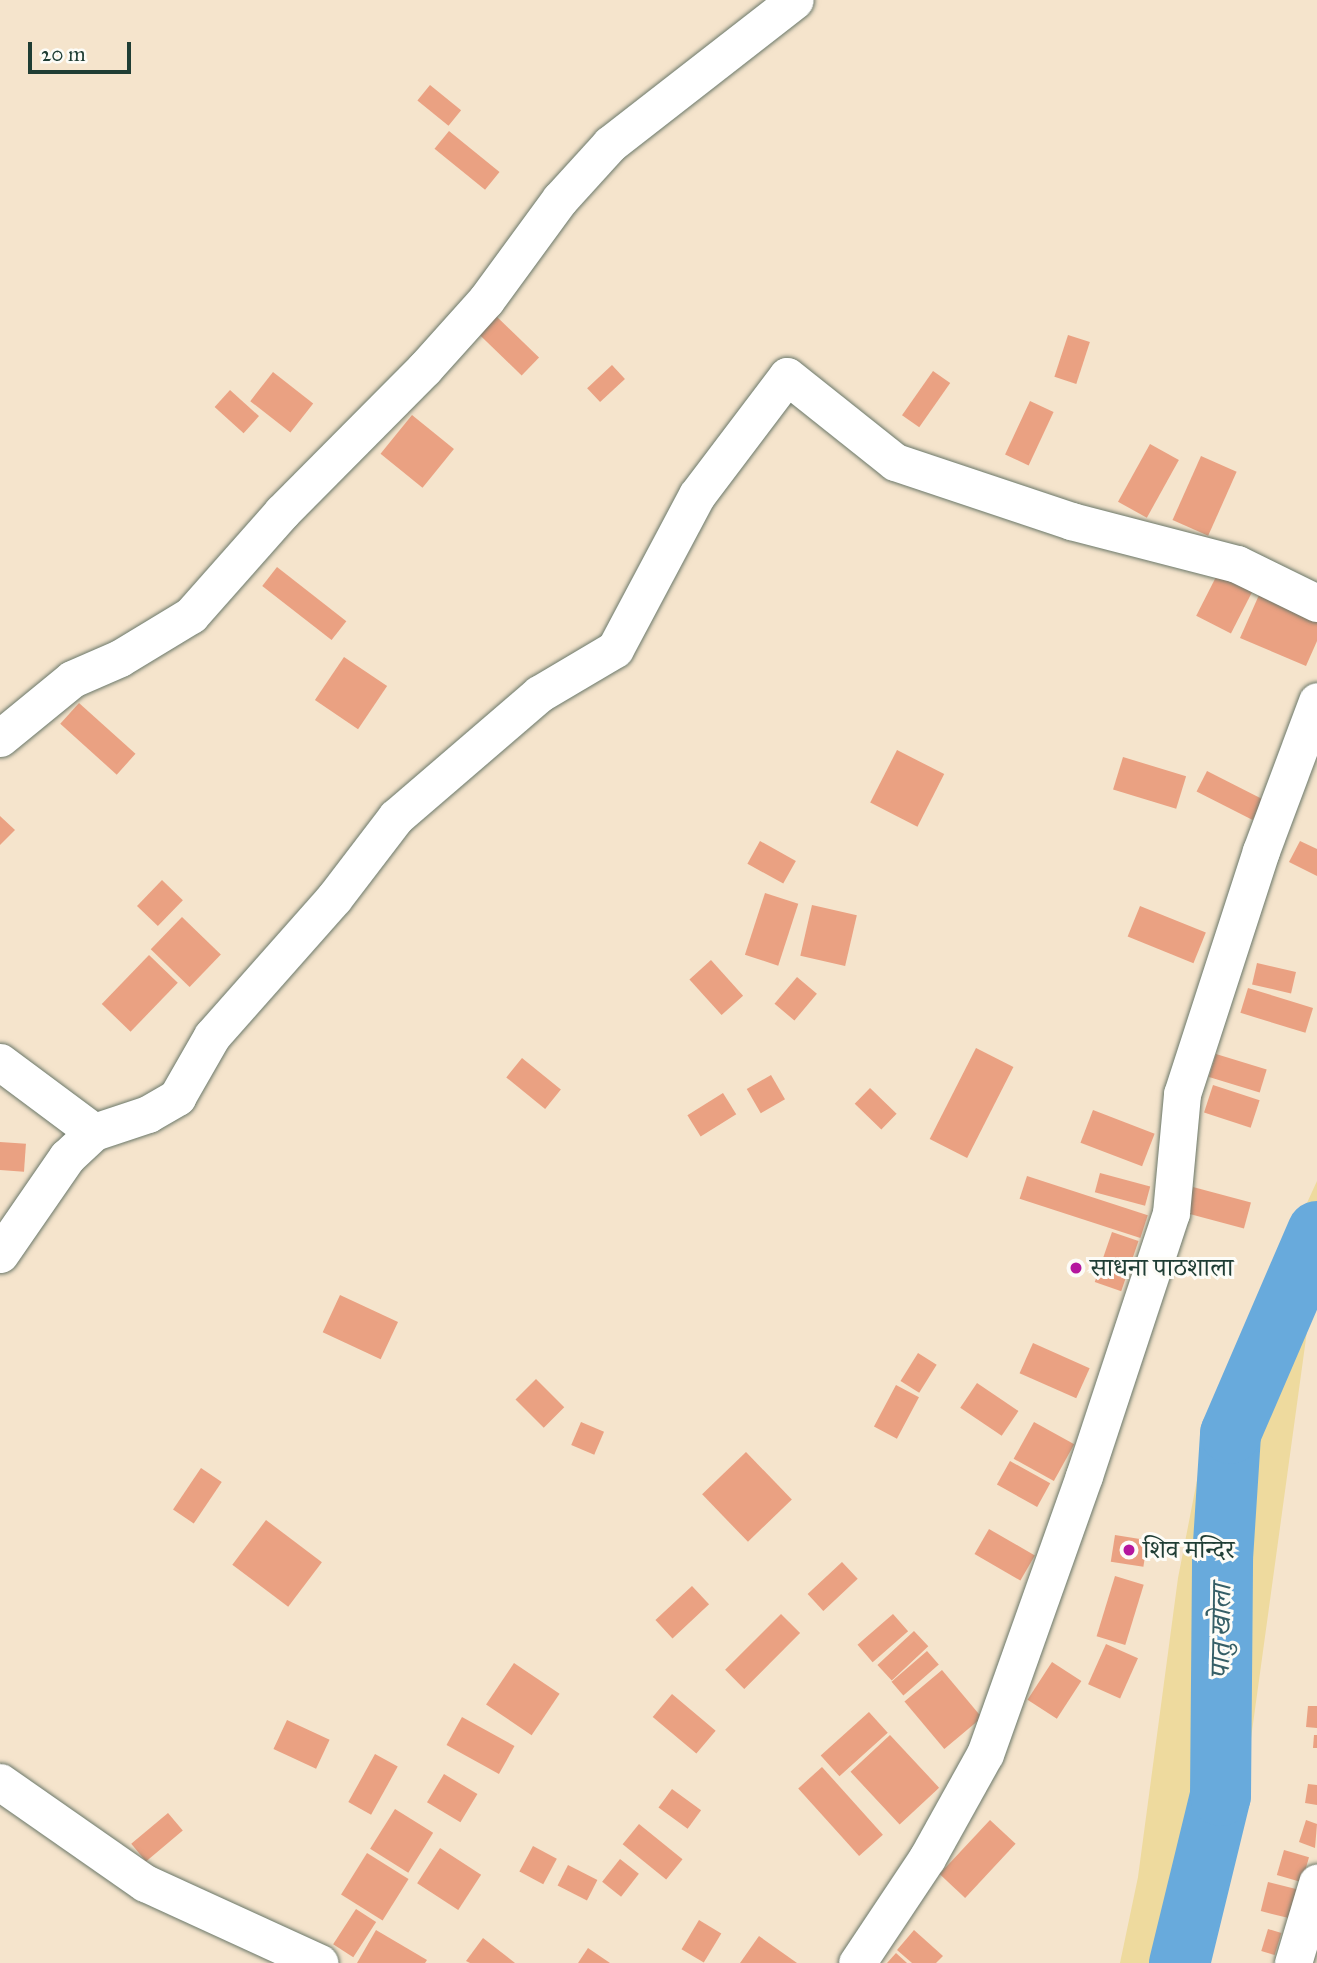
<!DOCTYPE html>
<meta charset="utf-8">
<style>
body{margin:0}
#map{position:relative;width:1317px;height:1963px;overflow:hidden;background:#f5e4cc;font-family:"IM FELL Great Primer","Noto Serif Devanagari",serif}
div>[style]{position:absolute}
[style*='--x']{left:calc(var(--x)*1px);top:calc(var(--y)*1px);width:calc(var(--w)*1px);rotate:calc(var(--a)*1deg)}
.sand>*{inset:0;background:#eeda9e}
.river>*{height:61px;margin:-30.5px;padding:0 30.5px;transform-origin:30.5px;border-radius:30.5px;background:#68aadc}
.building>*{inset:0;background:#eaa182;transform-origin:0 0}
.roads{filter:drop-shadow(0 0 2px #6a7769) drop-shadow(0 0 2px #6a7769)}
.street>*{height:37px;margin:-18.5px;padding:0 18.5px;transform-origin:18.5px;border-radius:18.5px;background:#fff}
.dots>*{width:19px;height:19px;translate:-50% -50%;box-sizing:border-box;border:4px solid #fdfcf7;border-radius:50%}
span{translate:-50% -50%;white-space:nowrap;text-align:center;line-height:1.15;-webkit-text-stroke:6px #fdfcf7;paint-order:stroke}
.poi-label{font-size:26px;color:#1f3d34}
.left{translate:0 -50%;text-align:left}
.water-label{font-size:28px;color:#355e66;font-style:italic}
.scale{position:absolute;left:28px;top:42px;width:103px;height:32px;box-sizing:border-box;border:4px solid #1f3d34;border-top:0;padding-left:9px;font-size:21px;line-height:24px;white-space:nowrap;color:#1f3d34;-webkit-text-stroke:5px #fdfcf7;paint-order:stroke}
</style>
<div id="map">
<div class="sand">
<i style="clip-path:polygon(1317px 1181px,1317px 1285px,1311px 1302px,1245px 1782px,1207px 1963px,1120px 1963px,1138px 1877px,1178px 1578px,1198px 1475px,1254px 1319px)"></i>
</div>
<div class="river">
<i style="--x:1179;--y:1963;--w:173;--a:-76.3"></i>
<i style="--x:1220;--y:1795;--w:237;--a:-89.5"></i>
<i style="--x:1222;--y:1558;--w:125;--a:-86.3"></i>
<i style="--x:1230;--y:1433;--w:220;--a:-66.7"></i>
</div>
<div class="building">
<i style="left:430px;top:85px;width:40px;height:20px;rotate:39deg"></i>
<i style="left:449px;top:131px;width:65px;height:23px;rotate:39deg"></i>
<i style="left:493px;top:313px;width:64px;height:25px;rotate:44deg"></i>
<i style="left:1068px;top:335px;width:23px;height:44px;rotate:18deg"></i>
<i style="left:612px;top:365px;width:19px;height:34px;rotate:47deg"></i>
<i style="left:933px;top:371px;width:21px;height:54px;rotate:35deg"></i>
<i style="left:273px;top:372px;width:51px;height:37px;rotate:38deg"></i>
<i style="left:230px;top:390px;width:39px;height:23px;rotate:42deg"></i>
<i style="left:1030px;top:401px;width:26px;height:59px;rotate:25deg"></i>
<i style="left:412px;top:415px;width:54px;height:50px;rotate:39deg"></i>
<i style="left:1150px;top:444px;width:33px;height:66px;rotate:29deg"></i>
<i style="left:1201px;top:456px;width:39px;height:70px;rotate:24deg"></i>
<i style="left:277px;top:567px;width:88px;height:24px;rotate:38deg"></i>
<i style="left:1218px;top:573px;width:39px;height:48px;rotate:27deg"></i>
<i style="clip-path:polygon(1259px 595px,1317px 620px,1317px 641px,1306px 666px,1240px 638px)"></i>
<i style="left:344px;top:657px;width:52px;height:52px;rotate:34deg"></i>
<i style="left:79px;top:703px;width:76px;height:28px;rotate:42deg"></i>
<i style="left:897px;top:750px;width:53px;height:59px;rotate:27deg"></i>
<i style="left:1123px;top:757px;width:66px;height:34px;rotate:17deg"></i>
<i style="left:1207px;top:771px;width:63px;height:23px;rotate:27deg"></i>
<i style="clip-path:polygon(0 816px,15px 830px,0 845px)"></i>
<i style="left:760px;top:841px;width:41px;height:26px;rotate:29deg"></i>
<i style="clip-path:polygon(1300px 841px,1317px 849px,1317px 876px,1289px 862px)"></i>
<i style="left:162px;top:880px;width:29px;height:36px;rotate:44deg"></i>
<i style="left:765px;top:893px;width:35px;height:65px;rotate:18deg"></i>
<i style="left:812px;top:905px;width:46px;height:52px;rotate:13deg"></i>
<i style="left:1140px;top:906px;width:71px;height:33px;rotate:22deg"></i>
<i style="left:182px;top:917px;width:54px;height:45px;rotate:44deg"></i>
<i style="left:149px;top:955px;width:40px;height:68px;rotate:44deg"></i>
<i style="left:711px;top:960px;width:48px;height:29px;rotate:48deg"></i>
<i style="left:1257px;top:963px;width:40px;height:22px;rotate:13deg"></i>
<i style="left:797px;top:977px;width:26px;height:35px;rotate:40deg"></i>
<i style="left:1248px;top:988px;width:68px;height:26px;rotate:17deg"></i>
<i style="left:976px;top:1048px;width:42px;height:102px;rotate:27deg"></i>
<i style="left:1216px;top:1054px;width:53px;height:24px;rotate:17deg"></i>
<i style="left:522px;top:1058px;width:50px;height:25px;rotate:39deg"></i>
<i style="left:771px;top:1075px;width:28px;height:28px;rotate:60deg"></i>
<i style="left:1213px;top:1085px;width:49px;height:29px;rotate:18deg"></i>
<i style="left:870px;top:1088px;width:37px;height:22px;rotate:44deg"></i>
<i style="left:723px;top:1093px;width:25px;height:42px;rotate:58deg"></i>
<i style="left:1093px;top:1110px;width:66px;height:35px;rotate:21deg"></i>
<i style="left:0;top:1142px;width:26px;height:28px;rotate:4deg"></i>
<i style="left:1100px;top:1173px;width:52px;height:20px;rotate:15deg"></i>
<i style="left:1027px;top:1176px;width:127px;height:24px;rotate:18deg"></i>
<i style="left:1193px;top:1187px;width:60px;height:27px;rotate:15deg"></i>
<i style="left:1112px;top:1232px;width:28px;height:53px;rotate:19deg"></i>
<i style="left:340px;top:1295px;width:64px;height:41px;rotate:25deg"></i>
<i style="left:1033px;top:1343px;width:62px;height:33px;rotate:24deg"></i>
<i style="left:918px;top:1353px;width:22px;height:33px;rotate:32deg"></i>
<i style="left:536px;top:1379px;width:40px;height:29px;rotate:45deg"></i>
<i style="left:977px;top:1383px;width:50px;height:30px;rotate:34deg"></i>
<i style="left:896px;top:1385px;width:26px;height:47px;rotate:28deg"></i>
<i style="left:581px;top:1422px;width:25px;height:25px;rotate:23deg"></i>
<i style="left:1034px;top:1422px;width:46px;height:42px;rotate:29deg"></i>
<i style="left:746px;top:1452px;width:66px;height:61px;rotate:46deg"></i>
<i style="left:1010px;top:1461px;width:46px;height:27px;rotate:29deg"></i>
<i style="left:201px;top:1468px;width:25px;height:50px;rotate:34deg"></i>
<i style="left:266px;top:1520px;width:70px;height:56px;rotate:37deg"></i>
<i style="left:989px;top:1529px;width:53px;height:29px;rotate:30deg"></i>
<i style="left:1115px;top:1535px;width:33px;height:27px;rotate:9deg"></i>
<i style="left:842px;top:1562px;width:23px;height:47px;rotate:47deg"></i>
<i style="left:1115px;top:1576px;width:30px;height:63px;rotate:17deg"></i>
<i style="left:692px;top:1586px;width:25px;height:50px;rotate:47deg"></i>
<i style="left:781px;top:1614px;width:27px;height:79px;rotate:45deg"></i>
<i style="left:893px;top:1614px;width:23px;height:47px;rotate:49deg"></i>
<i style="left:914px;top:1631px;width:21px;height:50px;rotate:47deg"></i>
<i style="left:1106px;top:1644px;width:35px;height:44px;rotate:24deg"></i>
<i style="left:927px;top:1651px;width:18px;height:47px;rotate:49deg"></i>
<i style="left:1052px;top:1662px;width:35px;height:45px;rotate:33deg"></i>
<i style="left:514px;top:1663px;width:55px;height:50px;rotate:34deg"></i>
<i style="left:942px;top:1670px;width:62px;height:49px;rotate:50deg"></i>
<i style="left:672px;top:1694px;width:57px;height:30px;rotate:40deg"></i>
<i style="clip-path:polygon(1308px 1706px,1317px 1706px,1317px 1728px,1306px 1727px)"></i>
<i style="left:869px;top:1712px;width:28px;height:65px;rotate:48deg"></i>
<i style="left:462px;top:1717px;width:60px;height:32px;rotate:29deg"></i>
<i style="left:287px;top:1720px;width:47px;height:32px;rotate:25deg"></i>
<i style="left:890px;top:1735px;width:72px;height:54px;rotate:47deg"></i>
<i style="clip-path:polygon(1314px 1735px,1317px 1735px,1317px 1748px,1313px 1748px)"></i>
<i style="left:375px;top:1754px;width:26px;height:55px;rotate:29deg"></i>
<i style="left:822px;top:1767px;width:91px;height:32px;rotate:48deg"></i>
<i style="left:444px;top:1774px;width:39px;height:33px;rotate:31deg"></i>
<i style="clip-path:polygon(1308px 1784px,1317px 1785px,1317px 1805px,1305px 1803px)"></i>
<i style="left:672px;top:1789px;width:36px;height:23px;rotate:36deg"></i>
<i style="left:395px;top:1809px;width:45px;height:47px;rotate:32deg"></i>
<i style="left:168px;top:1813px;width:23px;height:48px;rotate:50deg"></i>
<i style="left:990px;top:1820px;width:35px;height:74px;rotate:43deg"></i>
<i style="clip-path:polygon(1306px 1820px,1317px 1824px,1315px 1848px,1299px 1842px)"></i>
<i style="left:639px;top:1824px;width:56px;height:26px;rotate:39deg"></i>
<i style="left:533px;top:1846px;width:27px;height:29px;rotate:28deg"></i>
<i style="left:440px;top:1848px;width:49px;height:42px;rotate:33deg"></i>
<i style="left:1284px;top:1850px;width:26px;height:26px;rotate:16deg"></i>
<i style="left:367px;top:1853px;width:49px;height:49px;rotate:32deg"></i>
<i style="left:620px;top:1859px;width:24px;height:29px;rotate:38deg"></i>
<i style="left:568px;top:1865px;width:33px;height:23px;rotate:27deg"></i>
<i style="left:1268px;top:1882px;width:34px;height:30px;rotate:14deg"></i>
<i style="left:356px;top:1909px;width:24px;height:42px;rotate:33deg"></i>
<i style="left:699px;top:1920px;width:26px;height:34px;rotate:31deg"></i>
<i style="left:1268px;top:1929px;width:14px;height:23px;rotate:17deg"></i>
<i style="clip-path:polygon(376px 1930px,427px 1960px,425px 1963px,357px 1963px)"></i>
<i style="clip-path:polygon(914px 1930px,943px 1956px,936px 1963px,912px 1963px,897px 1950px)"></i>
<i style="clip-path:polygon(759px 1936px,797px 1963px,740px 1963px)"></i>
<i style="clip-path:polygon(483px 1938px,515px 1963px,470px 1963px,466px 1961px)"></i>
<i style="clip-path:polygon(588px 1948px,610px 1963px,578px 1963px)"></i>
<i style="clip-path:polygon(896px 1953px,907px 1963px,887px 1963px)"></i>
</div>
<div class="roads">
<div class="street">
<i style="--x:0;--y:738;--w:93;--a:-39.3"></i>
<i style="--x:72;--y:679;--w:52;--a:-23.6"></i>
<i style="--x:120;--y:658;--w:83;--a:-31.2"></i>
<i style="--x:191;--y:615;--w:137;--a:-48.5"></i>
<i style="--x:282;--y:512;--w:202;--a:-45.2"></i>
<i style="--x:424;--y:369;--w:93;--a:-48.1"></i>
<i style="--x:486;--y:300;--w:125;--a:-53.8"></i>
<i style="--x:560;--y:199;--w:74;--a:-47.7"></i>
<i style="--x:610;--y:144;--w:234;--a:-37.9"></i>
<i style="--x:0;--y:1062;--w:117;--a:36.7"></i>
<i style="--x:0;--y:1254;--w:118;--a:-55.4"></i>
<i style="--x:67;--y:1157;--w:37;--a:-43"></i>
<i style="--x:94;--y:1132;--w:57;--a:-18.4"></i>
<i style="--x:148;--y:1114;--w:34;--a:-30"></i>
<i style="--x:177;--y:1097;--w:70;--a:-60.2"></i>
<i style="--x:212;--y:1036;--w:184;--a:-48.5"></i>
<i style="--x:334;--y:898;--w:102;--a:-52.6"></i>
<i style="--x:396;--y:817;--w:189;--a:-40.7"></i>
<i style="--x:539;--y:694;--w:88;--a:-30.6"></i>
<i style="--x:615;--y:649;--w:174;--a:-62"></i>
<i style="--x:697;--y:495;--w:149;--a:-52.9"></i>
<i style="--x:787;--y:376;--w:138;--a:38.5"></i>
<i style="--x:895;--y:462;--w:186;--a:18.5"></i>
<i style="--x:1071;--y:521;--w:171;--a:14.5"></i>
<i style="--x:1237;--y:564;--w:89;--a:26"></i>
<i style="--x:0;--y:1782;--w:177;--a:34.9"></i>
<i style="--x:145;--y:1883;--w:192;--a:24.6"></i>
<i style="--x:857;--y:1963;--w:126;--a:-56.3"></i>
<i style="--x:927;--y:1858;--w:119;--a:-60.9"></i>
<i style="--x:985;--y:1754;--w:295;--a:-70.4"></i>
<i style="--x:1084;--y:1476;--w:277;--a:-71.7"></i>
<i style="--x:1171;--y:1213;--w:120;--a:-84.7"></i>
<i style="--x:1182;--y:1094;--w:256;--a:-72"></i>
<i style="--x:1261;--y:851;--w:160;--a:-69.5"></i>
<i style="--x:1293;--y:1963;--w:84;--a:-73.3"></i>
</div>
</div>
<div class="dots">
<i style="left:1076px;top:1268px;background:#b5179e"></i>
<i style="left:1129px;top:1550px;background:#b5179e"></i>
</div>
<div class="poi-label">
<span class="left" style="left:1090px;top:1268px">साधना पाठशाला</span>
<span class="left" style="left:1143px;top:1550px">शिव मन्दिर</span>
</div>
<div class="water-label">
<span style="left:1221px;top:1632px;rotate:-89deg">पातु खोला</span>
</div>
<div class="scale">20 m</div>
</div>
